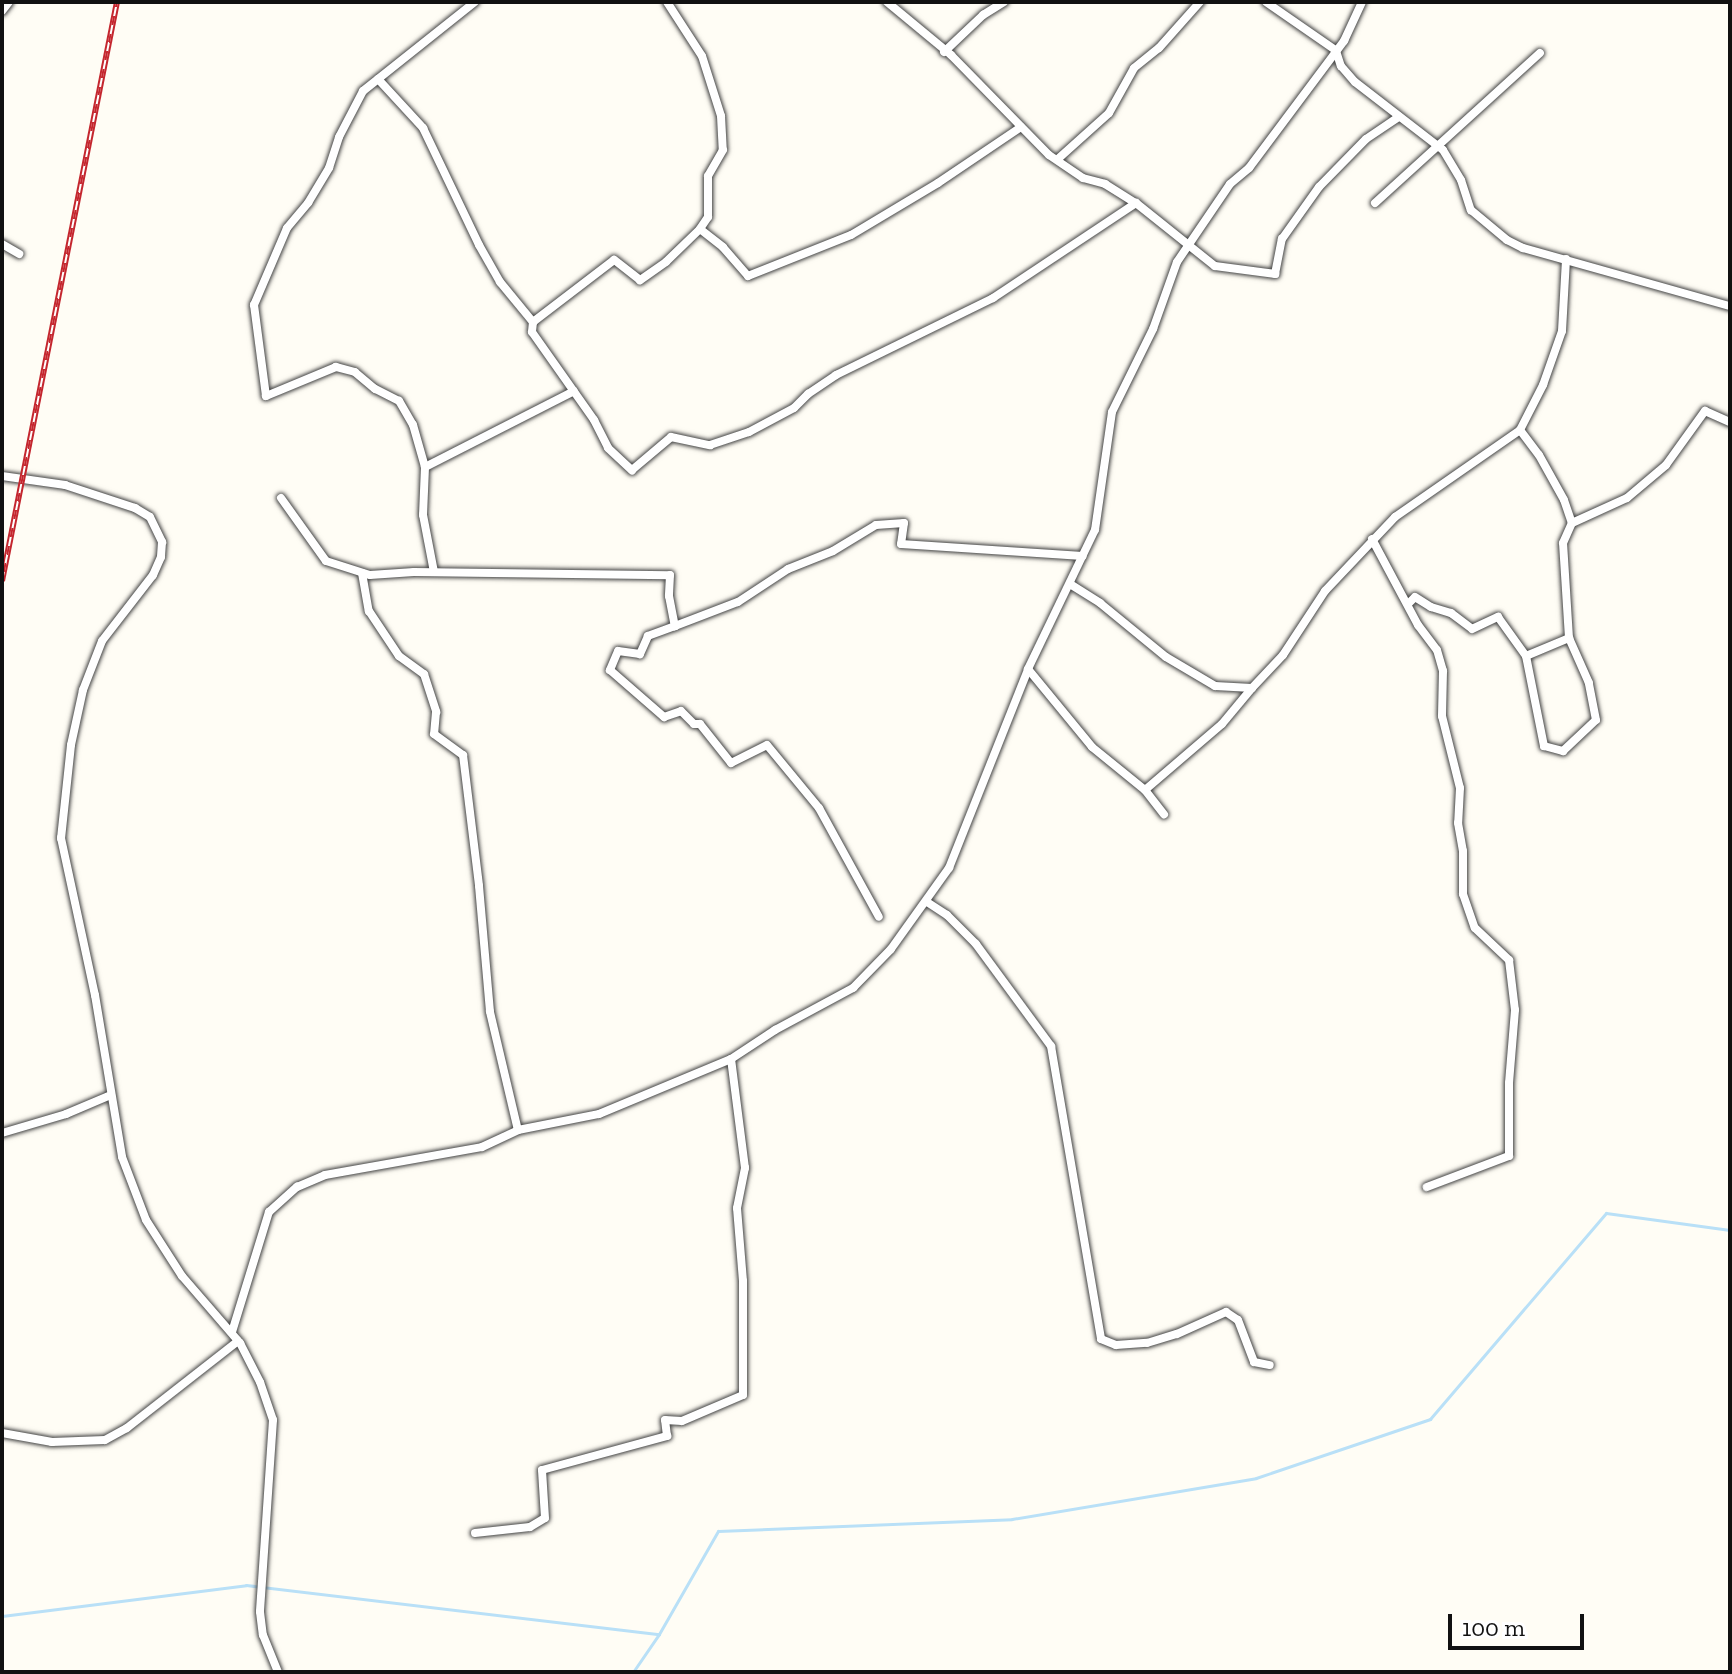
<!DOCTYPE html>
<style>
body{margin:0}
#map{position:relative;width:1732px;height:1674px;overflow:hidden;background:#fffdf5;font-family:"Zilla Slab",serif}
div>[style]{position:absolute}
[style*='--x']{left:calc(var(--x)*1px);top:calc(var(--y)*1px);width:calc(var(--w)*1px);rotate:calc(var(--a)*1deg)}
.stream>*{height:3px;margin:-1.5px;padding:0 1.5px;transform-origin:1.5px;border-radius:1.5px;background:#b9e0f7}
.roads{filter:drop-shadow(0 0 2px #444) drop-shadow(0 0 2px #444)}
.street>*{height:8px;margin:-4px;padding:0 4px;transform-origin:4px;border-radius:4px;background:#fff}
.rail>*{height:6px;margin-top:-3px;transform-origin:0;background:repeating-linear-gradient(90deg,#fff 0 9px,#c4262e 0 18px);box-sizing:border-box;border-block:2px solid #c4262e}
span{translate:-50% -50%;white-space:nowrap;text-align:center;line-height:1.15;-webkit-text-stroke:8px #fff;paint-order:stroke}
.frame{position:absolute;inset:0;border:4px solid #111;pointer-events:none}
.scale{position:absolute;left:1448px;top:1614px;width:136px;height:36px;box-sizing:border-box;border:4px solid #111;border-top:0;padding-left:10px;font-size:24px;line-height:28px;white-space:nowrap;color:#111;-webkit-text-stroke:6px #fff;paint-order:stroke}
</style>
<div id="map">
<div class="stream">
<i style="--x:2;--y:1616;--w:246;--a:-7.2"></i>
<i style="--x:246;--y:1585;--w:416;--a:6.8"></i>
<i style="--x:633;--y:1672;--w:46;--a:-55.6"></i>
<i style="--x:659;--y:1634;--w:119;--a:-60.2"></i>
<i style="--x:718;--y:1531;--w:294;--a:-2.3"></i>
<i style="--x:1012;--y:1519;--w:247;--a:-9.5"></i>
<i style="--x:1256;--y:1478;--w:184;--a:-18.7"></i>
<i style="--x:1430;--y:1419;--w:271;--a:-49.5"></i>
<i style="--x:1606;--y:1213;--w:125;--a:7.8"></i>
</div>
<div class="roads">
<div class="street">
<i style="--x:667;--y:2;--w:64;--a:57.1"></i>
<i style="--x:702;--y:56;--w:63;--a:72.4"></i>
<i style="--x:721;--y:116;--w:34;--a:87"></i>
<i style="--x:723;--y:150;--w:30;--a:120"></i>
<i style="--x:708;--y:176;--w:41;--a:90"></i>
<i style="--x:708;--y:217;--w:14;--a:124"></i>
<i style="--x:887;--y:2;--w:83;--a:39.6"></i>
<i style="--x:951;--y:55;--w:140;--a:45.6"></i>
<i style="--x:1049;--y:155;--w:41;--a:34.1"></i>
<i style="--x:1083;--y:178;--w:23;--a:15"></i>
<i style="--x:1105;--y:184;--w:36;--a:32"></i>
<i style="--x:1136;--y:203;--w:101;--a:38.6"></i>
<i style="--x:1215;--y:266;--w:61;--a:7.6"></i>
<i style="--x:1275;--y:274;--w:36;--a:-79"></i>
<i style="--x:1282;--y:239;--w:64;--a:-54.6"></i>
<i style="--x:1319;--y:187;--w:67;--a:-45.6"></i>
<i style="--x:1366;--y:139;--w:40;--a:-34"></i>
<i style="--x:1266;--y:2;--w:83;--a:34.7"></i>
<i style="--x:2;--y:11;--w:11;--a:-52"></i>
<i style="--x:1336;--y:51;--w:16;--a:72"></i>
<i style="--x:1341;--y:66;--w:21;--a:49"></i>
<i style="--x:1355;--y:82;--w:111;--a:37.7"></i>
<i style="--x:1443;--y:150;--w:35;--a:59"></i>
<i style="--x:1461;--y:180;--w:32;--a:72"></i>
<i style="--x:1471;--y:210;--w:47;--a:39.8"></i>
<i style="--x:1507;--y:240;--w:18;--a:27"></i>
<i style="--x:1523;--y:248;--w:215;--a:15.7"></i>
<i style="--x:944;--y:52;--w:54;--a:-43.5"></i>
<i style="--x:983;--y:15;--w:25;--a:-32"></i>
<i style="--x:378;--y:79;--w:67;--a:47.4"></i>
<i style="--x:423;--y:128;--w:130;--a:64.4"></i>
<i style="--x:479;--y:245;--w:43;--a:60.4"></i>
<i style="--x:500;--y:282;--w:52;--a:50.5"></i>
<i style="--x:1021;--y:127;--w:100;--a:146"></i>
<i style="--x:938;--y:183;--w:101;--a:149.1"></i>
<i style="--x:851;--y:235;--w:111;--a:158.3"></i>
<i style="--x:748;--y:276;--w:38;--a:-131"></i>
<i style="--x:723;--y:247;--w:29;--a:-142"></i>
<i style="--x:700;--y:229;--w:47;--a:135.9"></i>
<i style="--x:666;--y:262;--w:32;--a:145"></i>
<i style="--x:640;--y:280;--w:33;--a:-142"></i>
<i style="--x:614;--y:260;--w:102;--a:142.6"></i>
<i style="--x:533;--y:322;--w:10;--a:96"></i>
<i style="--x:532;--y:332;--w:108;--a:54.8"></i>
<i style="--x:594;--y:420;--w:31;--a:63"></i>
<i style="--x:608;--y:448;--w:33;--a:43"></i>
<i style="--x:632;--y:470;--w:51;--a:-40.2"></i>
<i style="--x:671;--y:437;--w:40;--a:12"></i>
<i style="--x:710;--y:445;--w:41;--a:-18.4"></i>
<i style="--x:749;--y:432;--w:51;--a:-28.1"></i>
<i style="--x:794;--y:408;--w:20;--a:-45"></i>
<i style="--x:808;--y:394;--w:34;--a:-34"></i>
<i style="--x:836;--y:375;--w:175;--a:-26.1"></i>
<i style="--x:993;--y:298;--w:172;--a:-33.6"></i>
<i style="--x:1059;--y:158;--w:67;--a:-42"></i>
<i style="--x:1109;--y:113;--w:51;--a:-60.9"></i>
<i style="--x:1134;--y:68;--w:32;--a:-39"></i>
<i style="--x:1159;--y:48;--w:62;--a:-48.3"></i>
<i style="--x:1375;--y:203;--w:223;--a:-42.3"></i>
<i style="--x:2;--y:244;--w:20;--a:30"></i>
<i style="--x:1520;--y:430;--w:31;--a:53"></i>
<i style="--x:1539;--y:455;--w:51;--a:60.9"></i>
<i style="--x:1564;--y:500;--w:24;--a:71"></i>
<i style="--x:1572;--y:523;--w:60;--a:-24.4"></i>
<i style="--x:1627;--y:498;--w:51;--a:-40.2"></i>
<i style="--x:1666;--y:465;--w:67;--a:-54.2"></i>
<i style="--x:1705;--y:411;--w:27;--a:24"></i>
<i style="--x:425;--y:467;--w:44;--a:-105.9"></i>
<i style="--x:413;--y:425;--w:28;--a:-120"></i>
<i style="--x:399;--y:401;--w:27;--a:-153"></i>
<i style="--x:375;--y:389;--w:26;--a:-140"></i>
<i style="--x:355;--y:372;--w:20;--a:-165"></i>
<i style="--x:336;--y:367;--w:76;--a:157.5"></i>
<i style="--x:266;--y:396;--w:92;--a:-97.5"></i>
<i style="--x:254;--y:305;--w:84;--a:-66.8"></i>
<i style="--x:287;--y:228;--w:33;--a:-50"></i>
<i style="--x:308;--y:203;--w:41;--a:-59"></i>
<i style="--x:329;--y:168;--w:33;--a:-72"></i>
<i style="--x:339;--y:137;--w:52;--a:-62.4"></i>
<i style="--x:363;--y:91;--w:143;--a:-38.5"></i>
<i style="--x:2;--y:476;--w:64;--a:8.1"></i>
<i style="--x:65;--y:485;--w:74;--a:18.2"></i>
<i style="--x:135;--y:508;--w:17;--a:31"></i>
<i style="--x:150;--y:517;--w:28;--a:64"></i>
<i style="--x:162;--y:542;--w:15;--a:94"></i>
<i style="--x:161;--y:557;--w:20;--a:114"></i>
<i style="--x:153;--y:575;--w:83;--a:127.7"></i>
<i style="--x:102;--y:641;--w:53;--a:111.2"></i>
<i style="--x:83;--y:690;--w:56;--a:102.3"></i>
<i style="--x:71;--y:745;--w:94;--a:96.1"></i>
<i style="--x:61;--y:838;--w:161;--a:77.8"></i>
<i style="--x:95;--y:995;--w:164;--a:80.5"></i>
<i style="--x:122;--y:1157;--w:67;--a:69.1"></i>
<i style="--x:146;--y:1220;--w:67;--a:57.3"></i>
<i style="--x:182;--y:1276;--w:89;--a:49.1"></i>
<i style="--x:240;--y:1343;--w:44;--a:62.9"></i>
<i style="--x:260;--y:1382;--w:40;--a:71.1"></i>
<i style="--x:273;--y:1420;--w:192;--a:93.9"></i>
<i style="--x:260;--y:1612;--w:23;--a:83"></i>
<i style="--x:263;--y:1635;--w:40;--a:68"></i>
<i style="--x:281;--y:498;--w:77;--a:54.5"></i>
<i style="--x:326;--y:561;--w:46;--a:17.7"></i>
<i style="--x:370;--y:575;--w:44;--a:-3.9"></i>
<i style="--x:414;--y:572;--w:256;--a:0.7"></i>
<i style="--x:670;--y:575;--w:21;--a:93"></i>
<i style="--x:669;--y:596;--w:31;--a:79"></i>
<i style="--x:675;--y:626;--w:29;--a:160"></i>
<i style="--x:648;--y:636;--w:20;--a:114"></i>
<i style="--x:640;--y:654;--w:22;--a:-172"></i>
<i style="--x:618;--y:651;--w:21;--a:113"></i>
<i style="--x:610;--y:670;--w:72;--a:41"></i>
<i style="--x:664;--y:717;--w:18;--a:-19"></i>
<i style="--x:681;--y:711;--w:18;--a:45"></i>
<i style="--x:694;--y:724;--w:6;--a:0"></i>
<i style="--x:700;--y:724;--w:50;--a:51.5"></i>
<i style="--x:731;--y:763;--w:40;--a:-26.6"></i>
<i style="--x:767;--y:745;--w:82;--a:50.5"></i>
<i style="--x:819;--y:808;--w:124;--a:61.2"></i>
<i style="--x:1372;--y:539;--w:98;--a:61.9"></i>
<i style="--x:1418;--y:625;--w:31;--a:53"></i>
<i style="--x:1437;--y:650;--w:22;--a:74"></i>
<i style="--x:1443;--y:671;--w:45;--a:91.3"></i>
<i style="--x:1442;--y:716;--w:74;--a:76"></i>
<i style="--x:1460;--y:788;--w:35;--a:93"></i>
<i style="--x:1458;--y:823;--w:28;--a:80"></i>
<i style="--x:1463;--y:851;--w:43;--a:90"></i>
<i style="--x:1463;--y:894;--w:36;--a:71"></i>
<i style="--x:1475;--y:928;--w:47;--a:43.3"></i>
<i style="--x:1509;--y:960;--w:50;--a:83.2"></i>
<i style="--x:1515;--y:1010;--w:73;--a:94.7"></i>
<i style="--x:1509;--y:1083;--w:73;--a:90"></i>
<i style="--x:1509;--y:1156;--w:88;--a:159.3"></i>
<i style="--x:434;--y:572;--w:58;--a:-100.9"></i>
<i style="--x:423;--y:515;--w:48;--a:-87.6"></i>
<i style="--x:425;--y:467;--w:167;--a:-27"></i>
<i style="--x:362;--y:573;--w:39;--a:80"></i>
<i style="--x:369;--y:611;--w:54;--a:56.3"></i>
<i style="--x:399;--y:656;--w:31;--a:36"></i>
<i style="--x:424;--y:674;--w:40;--a:72"></i>
<i style="--x:436;--y:712;--w:22;--a:95"></i>
<i style="--x:434;--y:734;--w:36;--a:36"></i>
<i style="--x:463;--y:755;--w:132;--a:83"></i>
<i style="--x:479;--y:886;--w:126;--a:85"></i>
<i style="--x:490;--y:1012;--w:121;--a:76.7"></i>
<i style="--x:1070;--y:584;--w:36;--a:32"></i>
<i style="--x:1100;--y:603;--w:85;--a:39.3"></i>
<i style="--x:1166;--y:657;--w:57;--a:30.6"></i>
<i style="--x:1215;--y:686;--w:37;--a:3"></i>
<i style="--x:1252;--y:688;--w:45;--a:-46.8"></i>
<i style="--x:1283;--y:655;--w:77;--a:-56.7"></i>
<i style="--x:1325;--y:591;--w:102;--a:-46.6"></i>
<i style="--x:1395;--y:517;--w:152;--a:-34.8"></i>
<i style="--x:1520;--y:430;--w:51;--a:-62.9"></i>
<i style="--x:1543;--y:385;--w:57;--a:-70.6"></i>
<i style="--x:1562;--y:331;--w:72;--a:-86.8"></i>
<i style="--x:1409;--y:603;--w:8;--a:-45"></i>
<i style="--x:1415;--y:597;--w:19;--a:32"></i>
<i style="--x:1431;--y:607;--w:21;--a:17"></i>
<i style="--x:1451;--y:613;--w:26;--a:37"></i>
<i style="--x:1472;--y:629;--w:29;--a:-25"></i>
<i style="--x:1498;--y:617;--w:48;--a:54.3"></i>
<i style="--x:1526;--y:656;--w:47;--a:-22.7"></i>
<i style="--x:1569;--y:638;--w:95;--a:-93.6"></i>
<i style="--x:1563;--y:543;--w:22;--a:-66"></i>
<i style="--x:675;--y:626;--w:67;--a:-20.9"></i>
<i style="--x:738;--y:602;--w:60;--a:-33.4"></i>
<i style="--x:788;--y:569;--w:48;--a:-21.8"></i>
<i style="--x:833;--y:551;--w:50;--a:-31.2"></i>
<i style="--x:876;--y:525;--w:28;--a:-4"></i>
<i style="--x:904;--y:523;--w:21;--a:98"></i>
<i style="--x:901;--y:544;--w:182;--a:3.8"></i>
<i style="--x:1526;--y:656;--w:92;--a:78.7"></i>
<i style="--x:1544;--y:746;--w:20;--a:15"></i>
<i style="--x:1563;--y:751;--w:45;--a:-43.2"></i>
<i style="--x:1596;--y:720;--w:38;--a:-101"></i>
<i style="--x:1589;--y:683;--w:49;--a:-114"></i>
<i style="--x:1028;--y:669;--w:101;--a:50.6"></i>
<i style="--x:1092;--y:747;--w:68;--a:39.1"></i>
<i style="--x:1145;--y:790;--w:31;--a:52"></i>
<i style="--x:1145;--y:790;--w:101;--a:-40.6"></i>
<i style="--x:1222;--y:724;--w:47;--a:-50.2"></i>
<i style="--x:927;--y:902;--w:24;--a:33"></i>
<i style="--x:947;--y:915;--w:41;--a:45"></i>
<i style="--x:976;--y:944;--w:127;--a:53.7"></i>
<i style="--x:1051;--y:1046;--w:297;--a:80.3"></i>
<i style="--x:1101;--y:1339;--w:16;--a:22"></i>
<i style="--x:1116;--y:1345;--w:31;--a:-4"></i>
<i style="--x:1147;--y:1343;--w:31;--a:-17"></i>
<i style="--x:1177;--y:1334;--w:54;--a:-24.2"></i>
<i style="--x:1226;--y:1312;--w:14;--a:34"></i>
<i style="--x:1238;--y:1320;--w:45;--a:69.1"></i>
<i style="--x:1254;--y:1362;--w:16;--a:11"></i>
<i style="--x:2;--y:1133;--w:67;--a:-16.5"></i>
<i style="--x:66;--y:1114;--w:49;--a:-22.9"></i>
<i style="--x:232;--y:1332;--w:126;--a:-72.9"></i>
<i style="--x:269;--y:1212;--w:38;--a:-42"></i>
<i style="--x:297;--y:1187;--w:30;--a:-23"></i>
<i style="--x:325;--y:1175;--w:159;--a:-10.1"></i>
<i style="--x:482;--y:1147;--w:40;--a:-25"></i>
<i style="--x:518;--y:1130;--w:83;--a:-11.2"></i>
<i style="--x:599;--y:1114;--w:143;--a:-22.6"></i>
<i style="--x:731;--y:1059;--w:53;--a:-33.4"></i>
<i style="--x:775;--y:1030;--w:89;--a:-28.3"></i>
<i style="--x:853;--y:988;--w:54;--a:-45.7"></i>
<i style="--x:891;--y:949;--w:100;--a:-54.4"></i>
<i style="--x:949;--y:868;--w:214;--a:-68.3"></i>
<i style="--x:1028;--y:669;--w:154;--a:-64.3"></i>
<i style="--x:1095;--y:530;--w:119;--a:-81.8"></i>
<i style="--x:1112;--y:412;--w:93;--a:-63.7"></i>
<i style="--x:1153;--y:329;--w:71;--a:-70.3"></i>
<i style="--x:1177;--y:262;--w:94;--a:-55.8"></i>
<i style="--x:1230;--y:184;--w:25;--a:-40"></i>
<i style="--x:1249;--y:168;--w:159;--a:-53.2"></i>
<i style="--x:1344;--y:41;--w:43;--a:-65.2"></i>
<i style="--x:2;--y:1433;--w:51;--a:10.2"></i>
<i style="--x:52;--y:1442;--w:53;--a:-2.2"></i>
<i style="--x:105;--y:1440;--w:25;--a:-29"></i>
<i style="--x:127;--y:1428;--w:141;--a:-38.1"></i>
<i style="--x:475;--y:1533;--w:55;--a:-6.2"></i>
<i style="--x:530;--y:1527;--w:17;--a:-31"></i>
<i style="--x:545;--y:1518;--w:48;--a:-93.6"></i>
<i style="--x:542;--y:1470;--w:130;--a:-15.2"></i>
<i style="--x:667;--y:1436;--w:16;--a:-97"></i>
<i style="--x:665;--y:1420;--w:17;--a:3"></i>
<i style="--x:682;--y:1421;--w:66;--a:-23.1"></i>
<i style="--x:743;--y:1395;--w:114;--a:-90"></i>
<i style="--x:743;--y:1281;--w:73;--a:-94.7"></i>
<i style="--x:737;--y:1208;--w:41;--a:-78.7"></i>
<i style="--x:745;--y:1168;--w:110;--a:-97.3"></i>
</div>
</div>
<div class="rail">
<i style="--x:2;--y:581;--w:590;--a:-78.77"></i>
</div>
<div class="frame"></div>
<div class="scale">100 m</div>
</div>
